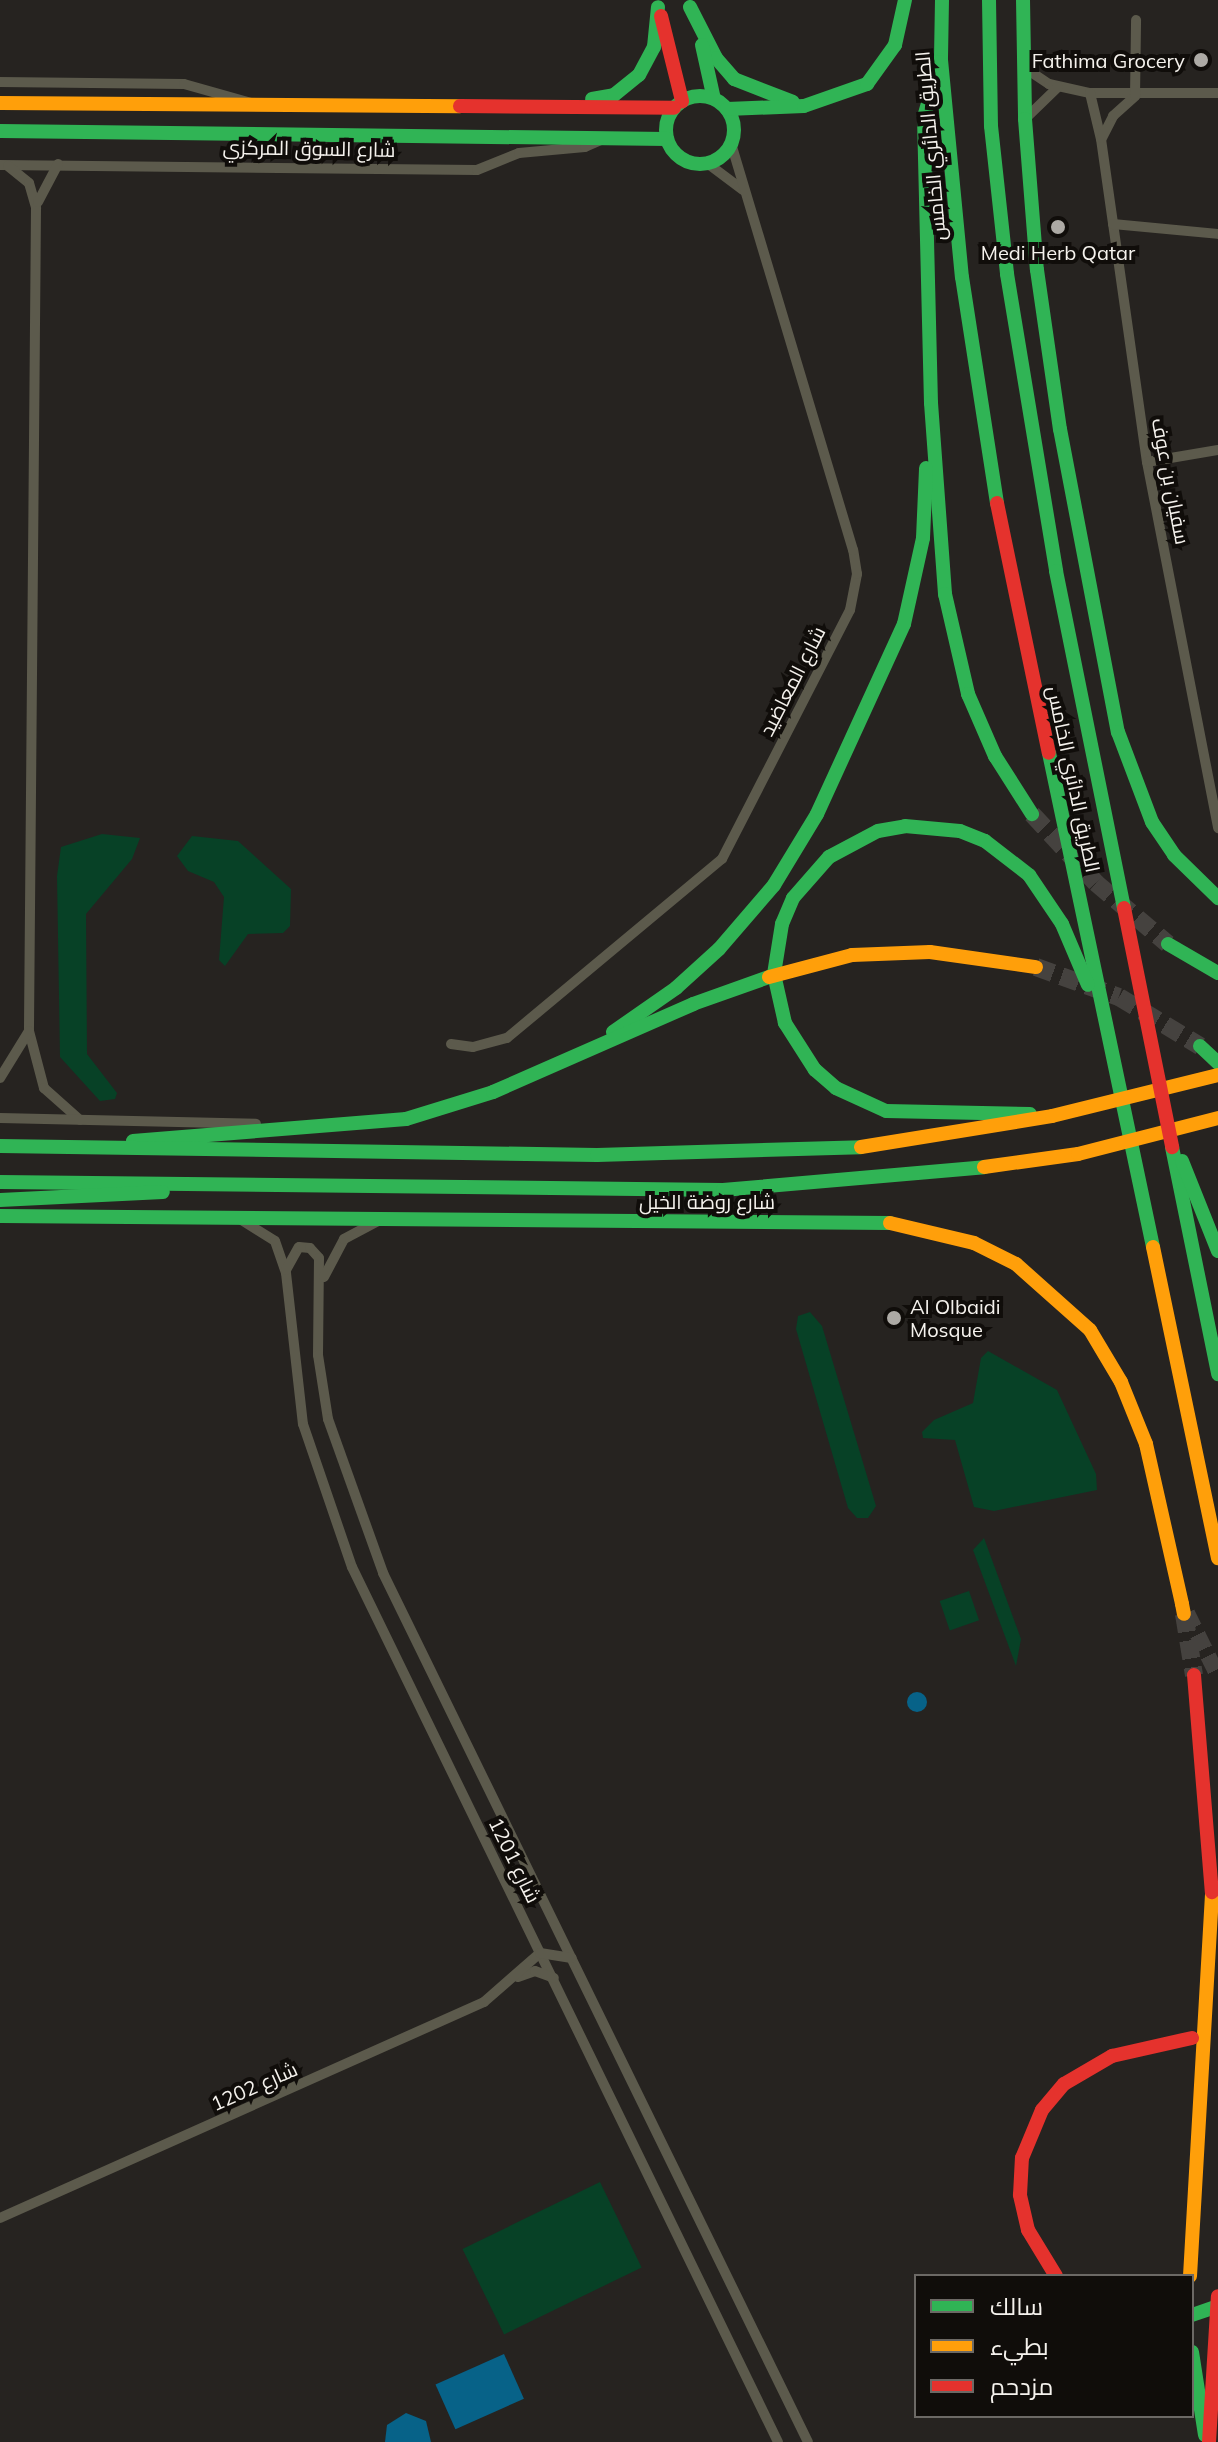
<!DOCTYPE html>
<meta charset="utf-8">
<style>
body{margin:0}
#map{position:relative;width:1218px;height:2442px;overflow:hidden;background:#262320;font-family:Mulish,Cairo,sans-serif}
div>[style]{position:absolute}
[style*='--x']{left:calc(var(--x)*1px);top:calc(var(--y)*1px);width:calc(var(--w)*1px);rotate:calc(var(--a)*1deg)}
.green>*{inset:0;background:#074126;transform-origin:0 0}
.water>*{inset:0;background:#076288;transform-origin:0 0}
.round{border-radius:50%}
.primary-tunnel>*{height:16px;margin-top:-8px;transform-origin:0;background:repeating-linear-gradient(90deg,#45423f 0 16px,transparent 0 24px)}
.highway-tunnel>*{height:18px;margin-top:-9px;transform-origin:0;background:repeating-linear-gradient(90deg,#45423f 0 18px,transparent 0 27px)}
.street>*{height:10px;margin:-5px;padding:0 5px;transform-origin:5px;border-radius:5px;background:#5c5a4c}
.fast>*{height:14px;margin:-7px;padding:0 7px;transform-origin:7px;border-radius:7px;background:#30b455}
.fast>.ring{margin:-7px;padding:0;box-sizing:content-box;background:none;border:14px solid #30b455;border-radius:50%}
.slow>*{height:14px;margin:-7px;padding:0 7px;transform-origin:7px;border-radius:7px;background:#ff9f0a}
.jam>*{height:14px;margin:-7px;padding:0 7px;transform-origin:7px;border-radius:7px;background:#e5322d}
.dots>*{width:22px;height:22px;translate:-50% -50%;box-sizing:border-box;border:4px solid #100d0a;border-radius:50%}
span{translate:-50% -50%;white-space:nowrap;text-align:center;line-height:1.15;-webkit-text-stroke:8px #100d0a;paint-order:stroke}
.poi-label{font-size:20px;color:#f5f2ed}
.right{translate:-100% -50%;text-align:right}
.left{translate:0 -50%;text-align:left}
.street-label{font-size:20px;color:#f5f2ed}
.legend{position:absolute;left:914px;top:2274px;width:280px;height:144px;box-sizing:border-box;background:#100d0a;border:2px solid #6c6965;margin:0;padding:10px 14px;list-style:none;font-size:24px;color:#f5f2ed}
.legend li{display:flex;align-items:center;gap:16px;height:40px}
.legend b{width:40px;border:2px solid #6c6965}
</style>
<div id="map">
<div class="green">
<i style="clip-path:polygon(102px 834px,140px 838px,132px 859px,86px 914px,87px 1054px,117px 1093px,115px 1099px,100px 1101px,60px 1057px,57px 876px,61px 847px)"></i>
<i style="clip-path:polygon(192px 836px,238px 841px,291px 889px,290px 926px,283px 933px,248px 934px,225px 966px,219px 960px,224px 897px,214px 882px,188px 871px,177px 856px)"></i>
<i style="clip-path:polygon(810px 1312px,822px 1326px,876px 1506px,868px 1518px,857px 1518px,848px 1508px,796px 1329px,798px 1316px)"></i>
<i style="clip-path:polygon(988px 1351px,1057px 1390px,1096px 1474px,1097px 1490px,994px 1511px,974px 1507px,955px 1440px,923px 1438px,922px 1432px,934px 1420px,973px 1403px,981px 1358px)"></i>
<i style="clip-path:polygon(984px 1538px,1021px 1639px,1016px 1666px,973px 1550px)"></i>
<i style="left:969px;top:1591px;width:31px;height:31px;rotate:71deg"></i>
<i style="left:600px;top:2182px;width:95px;height:153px;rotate:64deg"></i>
</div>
<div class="water">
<i class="round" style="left:907px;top:1692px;width:20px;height:20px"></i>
<i style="left:504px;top:2354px;width:49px;height:75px;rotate:66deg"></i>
<i style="clip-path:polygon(406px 2413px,426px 2421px,431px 2442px,385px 2442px,387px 2425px)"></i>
</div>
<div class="primary-tunnel">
<i style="--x:1187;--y:1613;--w:70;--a:63.8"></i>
</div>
<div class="highway-tunnel">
<i style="--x:1032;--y:814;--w:94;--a:47.2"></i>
<i style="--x:1096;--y:883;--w:94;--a:40.3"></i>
<i style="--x:1036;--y:967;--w:88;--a:19.9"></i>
<i style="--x:1119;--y:997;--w:95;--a:31.2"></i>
<i style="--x:1184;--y:1614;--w:62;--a:80.7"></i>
</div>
<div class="street">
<i style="--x:1025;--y:68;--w:29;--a:34"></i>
<i style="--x:1049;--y:84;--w:42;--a:12.4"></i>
<i style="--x:1090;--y:93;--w:128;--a:0"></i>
<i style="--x:0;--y:82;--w:184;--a:0.6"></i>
<i style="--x:184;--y:84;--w:70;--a:15.8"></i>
<i style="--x:1090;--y:93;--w:47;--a:76.6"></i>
<i style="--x:1101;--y:139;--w:326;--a:81.9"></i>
<i style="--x:1147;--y:462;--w:373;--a:79"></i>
<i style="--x:1025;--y:119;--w:46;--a:-44.1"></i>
<i style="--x:1102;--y:138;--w:25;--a:-63"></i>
<i style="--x:1113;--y:116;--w:30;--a:-42"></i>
<i style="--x:1135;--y:96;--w:76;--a:-89.2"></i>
<i style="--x:707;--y:163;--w:45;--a:36.9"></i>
<i style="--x:0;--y:165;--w:477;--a:0.6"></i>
<i style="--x:477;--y:170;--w:45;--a:-22"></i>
<i style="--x:519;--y:153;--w:66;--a:-5.2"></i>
<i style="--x:585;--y:147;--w:17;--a:-24"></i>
<i style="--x:8;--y:166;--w:27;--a:39"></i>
<i style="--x:29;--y:183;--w:26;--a:74"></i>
<i style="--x:36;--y:208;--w:823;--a:90.49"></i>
<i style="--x:29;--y:1031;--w:59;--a:75.3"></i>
<i style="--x:44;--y:1088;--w:48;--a:41.6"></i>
<i style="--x:38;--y:202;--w:43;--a:-62.2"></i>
<i style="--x:1113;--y:224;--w:105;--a:5.4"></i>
<i style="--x:1147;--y:462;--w:72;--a:-9.6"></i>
<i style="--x:451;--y:1044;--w:22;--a:8"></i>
<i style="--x:473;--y:1047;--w:35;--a:-15"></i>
<i style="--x:507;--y:1038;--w:280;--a:-39.8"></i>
<i style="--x:722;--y:859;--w:280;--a:-62.8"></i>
<i style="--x:850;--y:610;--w:37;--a:-79"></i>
<i style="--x:857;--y:574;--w:24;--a:-99"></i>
<i style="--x:853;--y:550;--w:425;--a:-106.7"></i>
<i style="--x:0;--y:1078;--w:55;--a:-58.3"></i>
<i style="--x:0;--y:1118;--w:256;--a:1.3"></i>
<i style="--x:240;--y:1219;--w:41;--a:32.2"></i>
<i style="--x:275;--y:1241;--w:34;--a:71"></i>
<i style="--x:286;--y:1273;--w:152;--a:83.6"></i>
<i style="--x:303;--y:1424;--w:151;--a:71.1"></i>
<i style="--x:352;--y:1567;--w:973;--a:64.04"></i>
<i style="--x:286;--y:1270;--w:26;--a:-61"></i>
<i style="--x:299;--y:1247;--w:11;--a:5"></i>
<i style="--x:310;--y:1248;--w:13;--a:48"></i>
<i style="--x:319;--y:1258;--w:97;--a:90.6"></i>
<i style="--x:318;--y:1355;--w:65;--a:81.1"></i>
<i style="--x:328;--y:1419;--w:164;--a:70.3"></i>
<i style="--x:383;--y:1573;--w:967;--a:63.94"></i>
<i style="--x:324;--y:1277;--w:43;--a:-62.2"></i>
<i style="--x:344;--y:1239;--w:40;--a:-28"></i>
<i style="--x:518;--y:1977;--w:18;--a:-19"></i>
<i style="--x:535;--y:1971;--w:20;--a:20"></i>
<i style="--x:0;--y:2218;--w:530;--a:-24.05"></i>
<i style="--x:484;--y:2002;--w:74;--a:-41.2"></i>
<i style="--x:540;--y:1953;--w:32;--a:9"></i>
</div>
<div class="fast">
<i style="--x:942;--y:0;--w:60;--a:91"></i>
<i style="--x:941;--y:60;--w:218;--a:84.5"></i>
<i style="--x:962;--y:277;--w:229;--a:81.2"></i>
<i style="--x:989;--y:0;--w:126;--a:89.1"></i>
<i style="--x:991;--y:126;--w:149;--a:83.8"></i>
<i style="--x:1007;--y:274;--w:301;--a:80.6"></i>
<i style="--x:1056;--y:571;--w:344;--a:78.6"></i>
<i style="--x:1023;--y:0;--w:119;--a:89"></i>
<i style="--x:690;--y:7;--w:57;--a:63"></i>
<i style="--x:716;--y:58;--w:28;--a:49"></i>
<i style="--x:734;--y:79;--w:63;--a:21.3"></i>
<i style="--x:702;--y:45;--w:55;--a:77.5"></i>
<i style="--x:940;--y:62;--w:57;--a:106.2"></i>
<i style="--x:924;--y:117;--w:286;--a:88.6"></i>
<i style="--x:931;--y:403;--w:192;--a:85.8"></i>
<i style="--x:945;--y:594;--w:103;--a:77"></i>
<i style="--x:968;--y:694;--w:68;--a:66.5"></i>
<i style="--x:995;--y:756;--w:69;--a:57.5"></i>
<i class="ring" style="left:666px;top:96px;width:54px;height:54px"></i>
<i style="--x:592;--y:99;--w:22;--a:-10"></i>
<i style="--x:614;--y:95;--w:32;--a:-39"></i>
<i style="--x:639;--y:75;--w:32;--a:-62"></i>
<i style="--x:654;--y:47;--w:40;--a:-84.3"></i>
<i style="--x:727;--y:109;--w:77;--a:-2.2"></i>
<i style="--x:804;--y:106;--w:67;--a:-19.2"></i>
<i style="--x:867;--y:84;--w:48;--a:-54.3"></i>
<i style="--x:895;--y:45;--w:46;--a:-77.5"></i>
<i style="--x:1025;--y:119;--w:151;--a:85.5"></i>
<i style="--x:1037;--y:270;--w:161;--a:81.8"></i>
<i style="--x:1060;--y:429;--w:309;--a:79.2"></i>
<i style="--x:1118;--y:732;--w:96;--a:69.3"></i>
<i style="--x:1152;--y:822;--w:40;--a:56"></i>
<i style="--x:1174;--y:855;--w:62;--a:44.3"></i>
<i style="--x:0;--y:131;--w:667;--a:0.69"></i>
<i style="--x:1049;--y:753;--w:505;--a:78.11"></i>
<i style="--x:1168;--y:944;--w:58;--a:30.1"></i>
<i style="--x:613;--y:1032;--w:77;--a:-34.9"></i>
<i style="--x:676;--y:988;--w:58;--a:-42.2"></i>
<i style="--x:719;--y:949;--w:84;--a:-49.3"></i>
<i style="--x:774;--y:885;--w:83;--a:-58.8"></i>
<i style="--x:817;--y:814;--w:209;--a:-65.4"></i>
<i style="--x:904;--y:624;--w:88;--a:-77.5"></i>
<i style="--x:923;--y:538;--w:70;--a:-87.5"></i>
<i style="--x:1200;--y:1046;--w:25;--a:43"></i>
<i style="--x:1030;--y:1114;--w:144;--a:-178.8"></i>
<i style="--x:886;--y:1111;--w:55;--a:-155.3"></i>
<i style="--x:836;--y:1088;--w:28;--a:-139"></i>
<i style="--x:815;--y:1070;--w:56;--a:-122.6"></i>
<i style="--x:785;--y:1023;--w:50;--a:-102.7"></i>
<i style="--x:774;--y:974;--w:51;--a:-80.9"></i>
<i style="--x:782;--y:924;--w:28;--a:-67"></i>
<i style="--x:793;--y:898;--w:55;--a:-48.7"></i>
<i style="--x:829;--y:857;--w:55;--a:-28"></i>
<i style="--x:878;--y:831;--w:27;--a:-10"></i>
<i style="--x:905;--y:826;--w:55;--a:5.2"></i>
<i style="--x:960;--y:831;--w:27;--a:22"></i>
<i style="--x:985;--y:841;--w:56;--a:37.7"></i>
<i style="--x:1029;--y:875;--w:59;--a:56"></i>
<i style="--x:1062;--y:924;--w:66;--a:66.9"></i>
<i style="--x:133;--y:1141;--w:274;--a:-4.6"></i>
<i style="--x:406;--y:1119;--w:91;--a:-17.2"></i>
<i style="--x:493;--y:1092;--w:219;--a:-23.7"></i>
<i style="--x:693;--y:1004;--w:81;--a:-19.6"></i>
<i style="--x:0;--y:1146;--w:597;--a:0.86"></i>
<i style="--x:597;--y:1155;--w:264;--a:-1.7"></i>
<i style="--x:1172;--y:1147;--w:232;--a:78.5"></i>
<i style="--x:1182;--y:1161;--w:97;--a:68.2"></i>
<i style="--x:0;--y:1182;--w:723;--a:0.63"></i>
<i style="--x:723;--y:1190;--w:262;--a:-5"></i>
<i style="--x:0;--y:1200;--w:163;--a:-2.8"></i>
<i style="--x:0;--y:1216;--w:890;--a:0.45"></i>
<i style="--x:1192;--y:2315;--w:28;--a:-19"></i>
<i style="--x:1192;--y:2352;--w:84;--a:81.1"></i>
</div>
<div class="slow">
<i style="--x:0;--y:103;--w:460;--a:0.4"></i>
<i style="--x:769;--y:977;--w:86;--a:-14.8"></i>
<i style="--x:852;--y:955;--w:78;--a:-2.2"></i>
<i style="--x:930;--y:952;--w:107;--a:8.1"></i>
<i style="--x:861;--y:1147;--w:193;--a:-9.2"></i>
<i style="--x:1052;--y:1116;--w:171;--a:-13.9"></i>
<i style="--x:984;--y:1167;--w:95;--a:-7.9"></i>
<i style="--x:1078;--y:1154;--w:145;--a:-14.4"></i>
<i style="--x:890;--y:1223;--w:86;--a:13.4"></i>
<i style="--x:974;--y:1243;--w:47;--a:26.6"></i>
<i style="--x:1016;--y:1264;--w:99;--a:41.7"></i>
<i style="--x:1090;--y:1330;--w:61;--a:59.2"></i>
<i style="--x:1121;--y:1382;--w:67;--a:68"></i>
<i style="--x:1146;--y:1444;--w:164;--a:77.3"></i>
<i style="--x:1153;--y:1247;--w:318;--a:78.2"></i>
<i style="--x:1182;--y:1604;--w:10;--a:79"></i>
<i style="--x:1190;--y:2276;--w:385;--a:-86.7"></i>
</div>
<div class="jam">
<i style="--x:661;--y:16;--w:88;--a:76.1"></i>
<i style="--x:460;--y:106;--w:214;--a:0.5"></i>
<i style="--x:997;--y:503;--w:255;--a:78.3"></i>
<i style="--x:1124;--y:908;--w:244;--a:78.6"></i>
<i style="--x:1194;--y:1675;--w:218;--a:85.3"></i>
<i style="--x:1056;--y:2276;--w:54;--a:-121.3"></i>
<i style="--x:1028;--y:2230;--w:36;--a:-103"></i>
<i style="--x:1020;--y:2195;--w:37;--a:-87"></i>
<i style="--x:1022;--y:2158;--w:52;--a:-67.4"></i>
<i style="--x:1042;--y:2110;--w:34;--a:-50"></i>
<i style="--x:1064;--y:2084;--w:56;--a:-30.3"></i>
<i style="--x:1112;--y:2056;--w:82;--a:-12.7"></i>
<i style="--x:1209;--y:2442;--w:146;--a:-86.5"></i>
</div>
<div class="dots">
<i style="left:1201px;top:60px;background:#adaaa5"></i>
<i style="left:1058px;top:227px;background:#adaaa5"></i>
<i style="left:894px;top:1318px;background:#adaaa5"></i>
</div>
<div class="poi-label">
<span class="right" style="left:1185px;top:60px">Fathima Grocery</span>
<span style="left:1058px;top:252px">Medi Herb Qatar</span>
<span class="left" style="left:910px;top:1318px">Al Olbaidi<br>Mosque</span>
</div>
<div class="street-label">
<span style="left:930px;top:146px;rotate:-95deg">الطريق الدائري الخامس</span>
<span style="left:309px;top:148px;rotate:1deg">شارع السوق المركزي</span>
<span style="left:1171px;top:481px;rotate:79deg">سفيان بن عوف</span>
<span style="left:792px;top:681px;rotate:-63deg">شارع المعاضيد</span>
<span style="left:1074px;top:779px;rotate:78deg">الطريق الدائري الخامس</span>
<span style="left:707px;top:1201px">شارع روضة الخيل</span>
<span style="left:515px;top:1860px;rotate:64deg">شارع 1201</span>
<span style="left:254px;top:2086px;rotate:-24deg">شارع 1202</span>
</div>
<ul class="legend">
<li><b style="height:10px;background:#30b455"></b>سالك</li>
<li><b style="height:10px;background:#ff9f0a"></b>بطيء</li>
<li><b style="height:10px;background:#e5322d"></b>مزدحم</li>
</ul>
</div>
